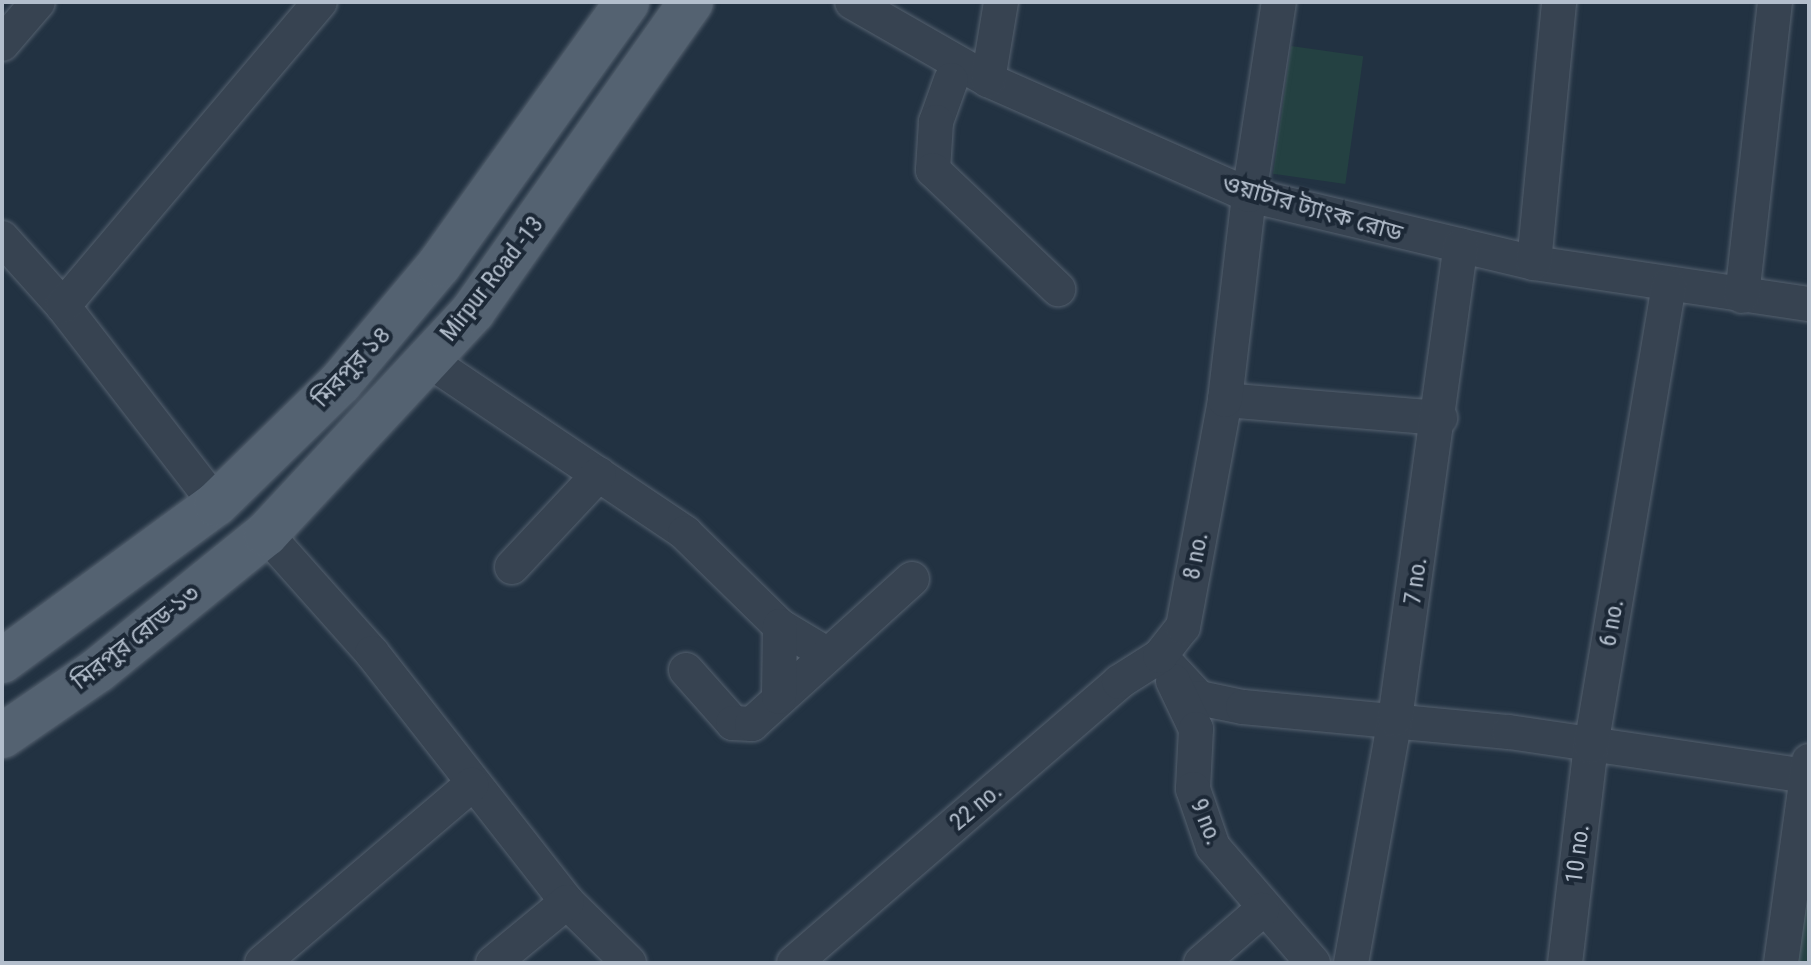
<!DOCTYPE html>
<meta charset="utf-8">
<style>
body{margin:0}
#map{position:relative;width:1811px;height:965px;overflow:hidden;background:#223242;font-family:"Roboto Condensed","Noto Sans Bengali",sans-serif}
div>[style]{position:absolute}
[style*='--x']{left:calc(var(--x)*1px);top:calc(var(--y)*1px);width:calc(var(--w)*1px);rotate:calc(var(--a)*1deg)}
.green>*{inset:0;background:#244142;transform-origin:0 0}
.roads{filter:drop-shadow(0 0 2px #55616f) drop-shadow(0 0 2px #55616f)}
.minor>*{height:34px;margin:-17px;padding:0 17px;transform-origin:17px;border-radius:17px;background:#374351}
.major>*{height:44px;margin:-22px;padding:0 22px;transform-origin:22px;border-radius:22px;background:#546271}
span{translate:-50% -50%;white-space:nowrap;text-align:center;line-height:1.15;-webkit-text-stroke:8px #1c2836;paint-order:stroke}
.street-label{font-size:24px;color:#b3becc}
.frame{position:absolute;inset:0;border:4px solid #b3becc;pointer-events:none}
</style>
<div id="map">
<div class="green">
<i style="left:1291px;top:46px;width:73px;height:129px;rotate:8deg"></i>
<i style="clip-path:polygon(1809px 846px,1809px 963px,1793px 963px)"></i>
</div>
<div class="roads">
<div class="minor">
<i style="--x:852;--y:2;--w:157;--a:29.8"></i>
<i style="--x:988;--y:80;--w:285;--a:23.8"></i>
<i style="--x:1249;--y:195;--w:293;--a:13.4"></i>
<i style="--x:1534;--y:263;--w:278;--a:8.5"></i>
<i style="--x:2;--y:44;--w:55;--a:-49.4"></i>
<i style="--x:951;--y:80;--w:45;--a:109.7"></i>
<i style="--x:936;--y:122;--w:48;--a:93.6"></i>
<i style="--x:933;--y:170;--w:173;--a:43.6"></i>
<i style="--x:988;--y:80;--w:79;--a:-80.5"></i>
<i style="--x:2;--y:238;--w:91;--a:48.1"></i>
<i style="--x:63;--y:306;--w:250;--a:52.3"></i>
<i style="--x:1534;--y:263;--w:262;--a:-84.5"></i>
<i style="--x:1742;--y:296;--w:296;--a:-83.6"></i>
<i style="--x:63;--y:306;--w:398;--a:-49.8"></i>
<i style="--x:428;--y:360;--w:310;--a:33.9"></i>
<i style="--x:685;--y:533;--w:133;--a:44.4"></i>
<i style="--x:780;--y:626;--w:52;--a:31"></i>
<i style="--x:1225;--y:400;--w:216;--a:4.8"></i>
<i style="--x:266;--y:534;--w:159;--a:48.3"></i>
<i style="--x:372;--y:653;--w:316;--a:51.9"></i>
<i style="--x:567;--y:902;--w:87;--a:44.5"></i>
<i style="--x:512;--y:567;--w:127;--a:-46.9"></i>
<i style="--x:1160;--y:656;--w:57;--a:47.1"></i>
<i style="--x:1199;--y:698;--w:45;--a:11.6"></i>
<i style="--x:1243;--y:707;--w:267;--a:5.4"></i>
<i style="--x:1509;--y:732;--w:301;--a:8.4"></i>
<i style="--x:686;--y:670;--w:71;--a:48.4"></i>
<i style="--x:733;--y:723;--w:19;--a:3"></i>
<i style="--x:752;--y:724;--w:216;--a:-42.2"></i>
<i style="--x:1173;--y:681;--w:53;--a:64.4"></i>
<i style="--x:1196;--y:729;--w:60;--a:92.9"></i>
<i style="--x:1193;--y:789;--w:61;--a:71"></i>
<i style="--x:1213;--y:847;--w:153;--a:49.2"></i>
<i style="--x:779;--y:697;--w:71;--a:-89.2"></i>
<i style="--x:262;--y:963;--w:275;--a:-40.4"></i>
<i style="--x:493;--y:963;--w:96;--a:-39.5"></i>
<i style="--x:794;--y:963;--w:430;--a:-40.8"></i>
<i style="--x:1119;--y:682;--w:49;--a:-32.4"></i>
<i style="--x:1160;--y:656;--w:37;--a:-52"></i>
<i style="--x:1183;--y:627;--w:231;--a:-79.5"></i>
<i style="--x:1225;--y:400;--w:206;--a:-83.3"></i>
<i style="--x:1249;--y:195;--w:195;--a:-81.2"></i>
<i style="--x:1201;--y:963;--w:81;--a:-41"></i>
<i style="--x:1351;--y:963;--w:248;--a:-79.8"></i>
<i style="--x:1395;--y:719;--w:478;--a:-82.1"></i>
<i style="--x:1565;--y:963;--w:219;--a:-83.2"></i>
<i style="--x:1591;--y:746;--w:467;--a:-80.4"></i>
<i style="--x:1781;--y:963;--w:204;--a:-82.1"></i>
</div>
<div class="major">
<i style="--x:2;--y:661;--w:265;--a:-36.3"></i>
<i style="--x:216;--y:504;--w:173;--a:-44.3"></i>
<i style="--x:340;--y:383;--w:154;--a:-50"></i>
<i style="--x:439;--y:265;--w:323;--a:-54.4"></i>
<i style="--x:2;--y:736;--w:116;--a:-34.5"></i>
<i style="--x:98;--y:670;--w:216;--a:-39"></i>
<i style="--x:266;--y:534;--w:304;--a:-47.1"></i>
<i style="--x:473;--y:311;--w:378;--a:-54.8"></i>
</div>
</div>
<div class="street-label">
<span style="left:1312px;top:209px;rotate:16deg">ওয়াটার ট্যাংক রোড</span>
<span style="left:492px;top:279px;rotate:-52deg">Mirpur Road -13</span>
<span style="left:352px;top:367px;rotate:-47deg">মিরপুর ১৪</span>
<span style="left:1196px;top:556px;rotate:-79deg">8 no.</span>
<span style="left:1416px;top:581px;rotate:-82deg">7 no.</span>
<span style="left:1612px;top:623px;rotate:-80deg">6 no.</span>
<span style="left:136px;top:638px;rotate:-38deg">মিরপুর রোড-১৩</span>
<span style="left:976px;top:807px;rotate:-40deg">22 no.</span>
<span style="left:1206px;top:822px;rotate:68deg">9 no.</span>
<span style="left:1578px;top:854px;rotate:-83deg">10 no.</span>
</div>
<div class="frame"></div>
</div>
